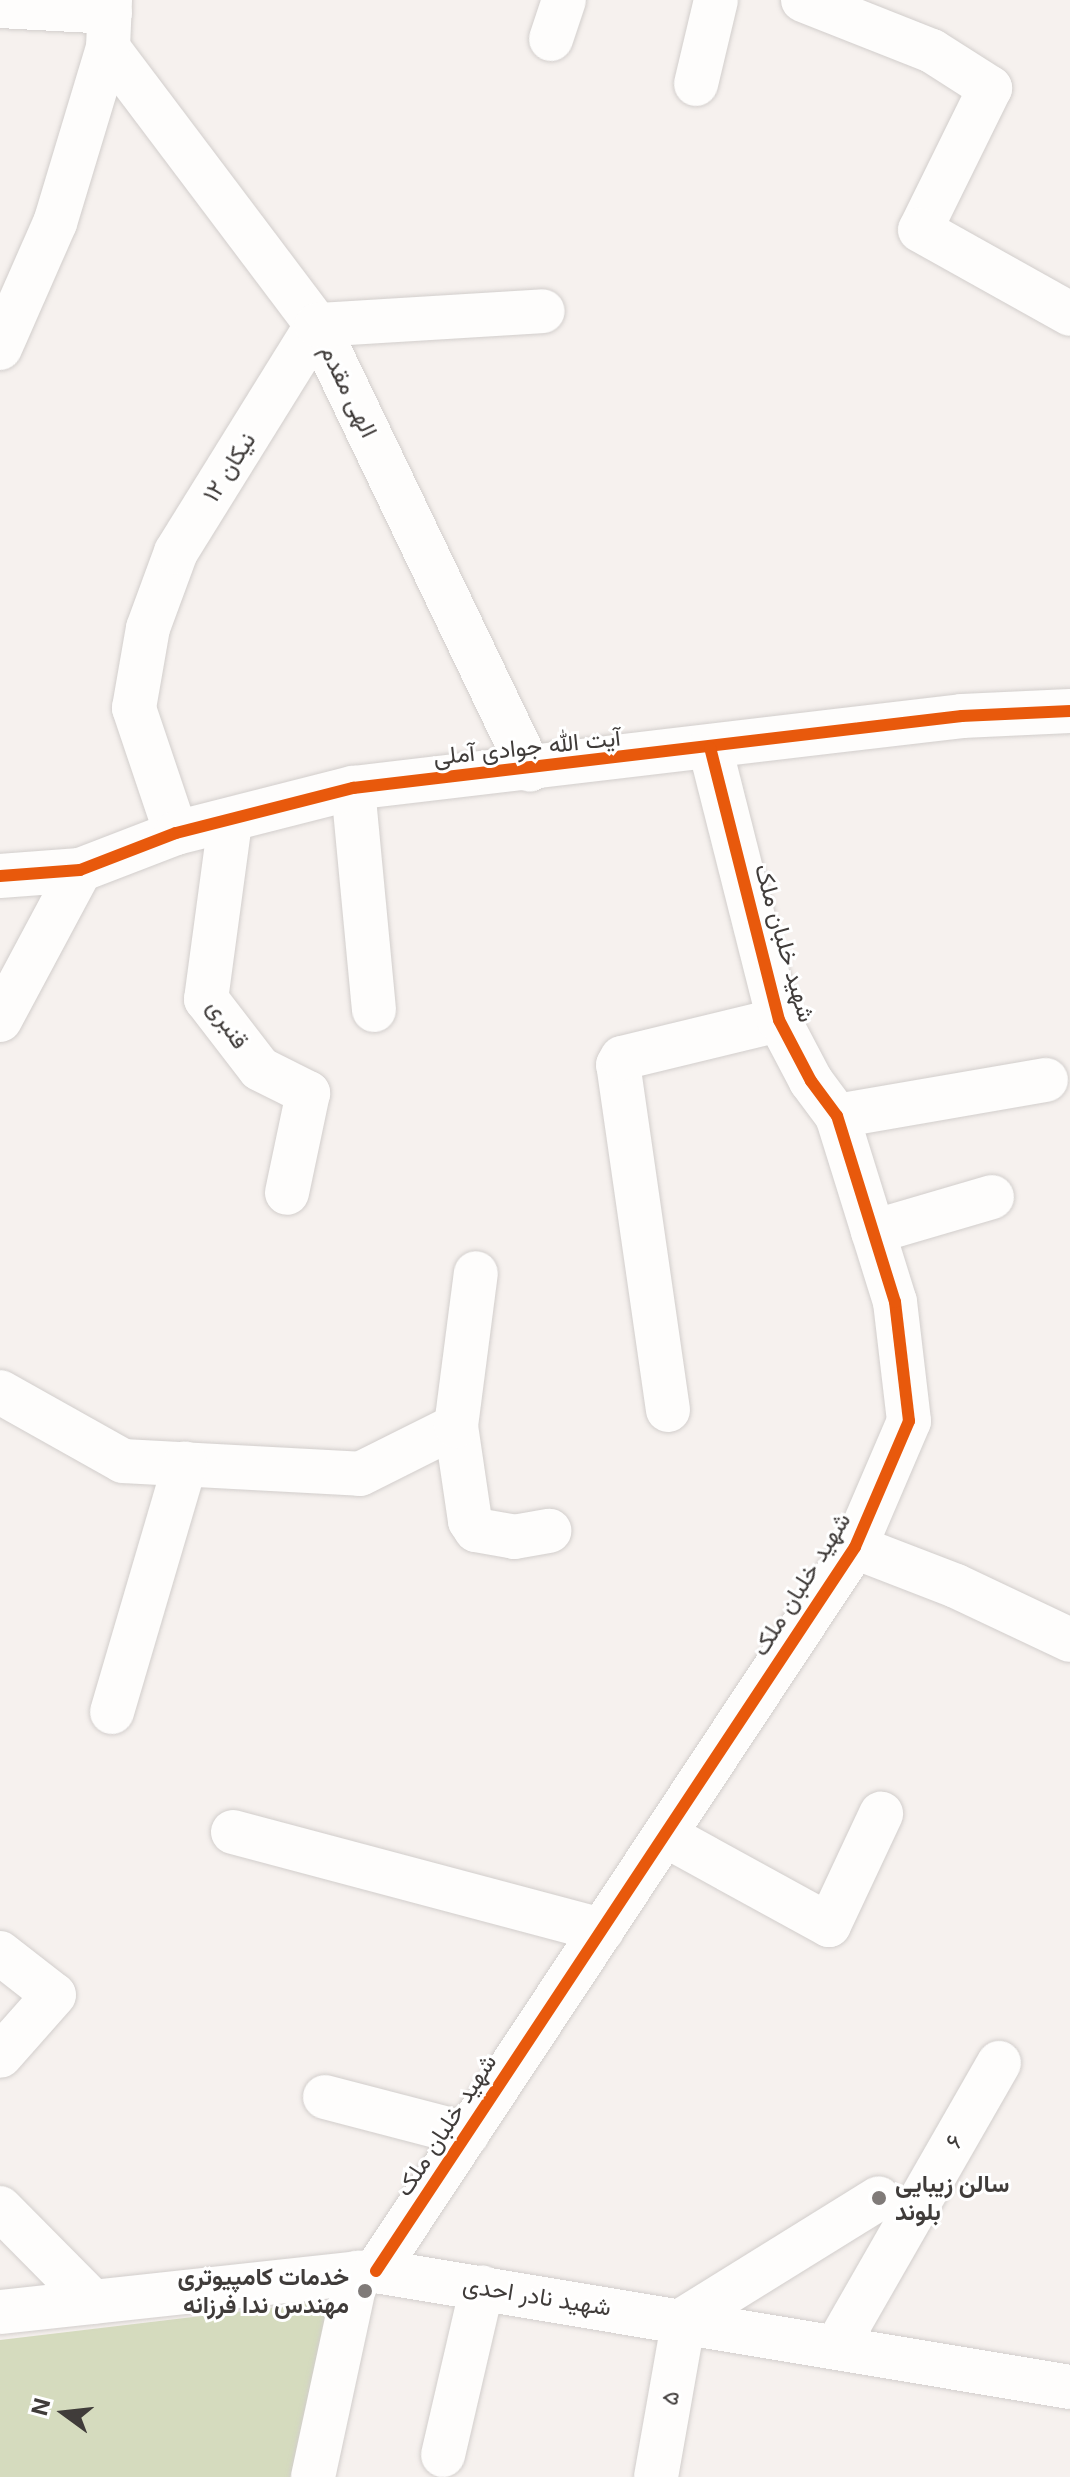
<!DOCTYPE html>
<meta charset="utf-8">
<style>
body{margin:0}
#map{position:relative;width:1070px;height:2477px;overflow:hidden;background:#f6f1ee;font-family:Inter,Vazirmatn,sans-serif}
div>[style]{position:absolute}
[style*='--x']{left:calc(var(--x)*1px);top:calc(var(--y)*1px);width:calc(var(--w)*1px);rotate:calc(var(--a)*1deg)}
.green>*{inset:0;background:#d5dbbe}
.roads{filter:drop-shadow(0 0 2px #d2cecc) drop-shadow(0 0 2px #d2cecc)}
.minor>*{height:44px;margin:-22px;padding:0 22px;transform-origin:22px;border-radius:22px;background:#fefdfc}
.tertiary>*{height:44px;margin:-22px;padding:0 22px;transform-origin:22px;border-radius:22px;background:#fefdfc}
.cycleway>*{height:12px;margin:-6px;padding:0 6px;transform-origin:6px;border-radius:6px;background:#e8590c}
.dots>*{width:22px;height:22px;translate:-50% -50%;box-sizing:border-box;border:4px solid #fff;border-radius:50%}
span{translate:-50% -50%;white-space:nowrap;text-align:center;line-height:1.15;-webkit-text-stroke:6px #fff;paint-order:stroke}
.street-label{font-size:24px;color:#403c3a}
.poi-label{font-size:24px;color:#403c3a;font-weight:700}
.left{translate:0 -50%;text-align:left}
.right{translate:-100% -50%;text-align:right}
.north{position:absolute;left:24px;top:2373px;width:80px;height:80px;-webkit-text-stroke:6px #fff;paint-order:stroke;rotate:285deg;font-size:22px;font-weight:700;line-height:32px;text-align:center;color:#403c3a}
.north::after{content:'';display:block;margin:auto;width:28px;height:36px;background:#403c3a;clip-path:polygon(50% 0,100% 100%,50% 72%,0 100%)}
</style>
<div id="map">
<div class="green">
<i style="clip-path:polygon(337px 2300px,307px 2477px,0 2477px,0 2340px)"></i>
</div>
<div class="roads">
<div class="minor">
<i style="--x:803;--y:0;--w:139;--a:21.6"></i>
<i style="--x:932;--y:51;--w:69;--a:32.5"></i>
<i style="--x:990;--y:88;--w:158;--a:116.2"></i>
<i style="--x:920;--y:230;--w:172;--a:29.2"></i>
<i style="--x:0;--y:6;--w:110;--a:3.1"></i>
<i style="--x:551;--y:39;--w:41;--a:-71.6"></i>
<i style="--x:108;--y:48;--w:347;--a:53"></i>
<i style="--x:317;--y:325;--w:493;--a:64.4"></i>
<i style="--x:696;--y:84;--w:86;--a:-76.6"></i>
<i style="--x:0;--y:348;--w:137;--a:-66.3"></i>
<i style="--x:55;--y:223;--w:183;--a:-73.2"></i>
<i style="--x:108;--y:48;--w:48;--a:-87.6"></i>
<i style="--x:353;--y:788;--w:223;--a:84.6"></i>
<i style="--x:230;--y:822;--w:179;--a:97.7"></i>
<i style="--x:206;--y:999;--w:88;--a:52.4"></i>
<i style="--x:260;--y:1069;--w:54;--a:26.6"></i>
<i style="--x:308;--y:1093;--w:102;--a:101.9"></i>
<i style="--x:176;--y:833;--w:132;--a:-108.6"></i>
<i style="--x:134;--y:708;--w:81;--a:-80.1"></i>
<i style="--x:148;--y:628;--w:81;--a:-69.8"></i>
<i style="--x:176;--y:552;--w:267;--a:-58.2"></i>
<i style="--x:317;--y:325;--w:226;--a:-3.5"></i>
<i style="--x:0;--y:876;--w:80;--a:-4.3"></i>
<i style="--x:80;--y:870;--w:103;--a:-21.1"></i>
<i style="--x:176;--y:833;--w:183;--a:-14.3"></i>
<i style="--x:353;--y:788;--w:613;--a:-6.74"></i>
<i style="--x:962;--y:716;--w:108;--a:-2.7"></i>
<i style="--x:0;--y:1020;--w:170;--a:-61.9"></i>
<i style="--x:837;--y:1116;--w:212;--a:-9.8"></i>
<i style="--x:873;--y:1232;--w:124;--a:-16.4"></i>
<i style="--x:0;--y:1392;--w:141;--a:29.3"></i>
<i style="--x:123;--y:1461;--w:237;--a:3.1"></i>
<i style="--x:360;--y:1474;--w:107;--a:-26.6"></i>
<i style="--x:456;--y:1426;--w:96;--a:81.6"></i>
<i style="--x:470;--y:1521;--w:11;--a:56"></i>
<i style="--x:476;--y:1530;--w:39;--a:10"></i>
<i style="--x:514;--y:1537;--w:36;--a:-10"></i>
<i style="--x:668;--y:1410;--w:349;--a:-98.2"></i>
<i style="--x:618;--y:1065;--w:8;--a:-60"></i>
<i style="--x:622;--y:1058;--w:162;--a:-13.6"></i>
<i style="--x:456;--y:1426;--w:154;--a:-82.6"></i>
<i style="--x:855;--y:1547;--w:108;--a:21.1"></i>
<i style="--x:956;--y:1586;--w:126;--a:25.3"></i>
<i style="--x:112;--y:1712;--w:259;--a:-73.6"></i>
<i style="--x:233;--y:1832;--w:382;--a:14.9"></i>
<i style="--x:665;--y:1835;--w:187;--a:28.8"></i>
<i style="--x:829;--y:1925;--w:123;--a:-64.9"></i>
<i style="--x:0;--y:1953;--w:68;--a:37.9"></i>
<i style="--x:54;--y:1995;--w:81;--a:131.5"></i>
<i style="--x:325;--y:2097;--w:147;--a:14.6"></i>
<i style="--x:0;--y:2208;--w:132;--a:45.3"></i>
<i style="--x:376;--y:2271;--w:868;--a:-56.51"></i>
<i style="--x:855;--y:1547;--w:137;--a:-66.8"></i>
<i style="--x:909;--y:1421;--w:120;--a:-96.7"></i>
<i style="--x:895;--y:1302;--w:195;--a:-107.3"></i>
<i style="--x:837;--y:1116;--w:44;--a:-126.6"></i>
<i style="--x:811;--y:1081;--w:69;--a:-117.7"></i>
<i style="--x:779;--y:1020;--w:281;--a:-104.2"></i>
<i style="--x:838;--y:2344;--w:324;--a:-60.2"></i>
<i style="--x:443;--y:2455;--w:172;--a:-76.9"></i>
<i style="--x:313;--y:2477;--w:209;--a:-77.8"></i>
<i style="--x:656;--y:2477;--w:160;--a:-80"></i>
<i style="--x:684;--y:2319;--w:229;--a:-31.8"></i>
</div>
<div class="tertiary">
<i style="--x:0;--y:2312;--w:378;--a:-6.2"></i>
<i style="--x:376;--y:2271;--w:704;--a:9.49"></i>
</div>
</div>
<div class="cycleway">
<i style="--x:0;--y:876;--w:80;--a:-4.3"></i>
<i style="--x:80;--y:870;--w:103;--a:-21.1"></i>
<i style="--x:176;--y:833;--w:183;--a:-14.3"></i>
<i style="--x:353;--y:788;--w:613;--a:-6.74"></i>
<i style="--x:962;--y:716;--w:108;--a:-2.7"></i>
<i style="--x:376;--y:2271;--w:868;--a:-56.51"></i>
<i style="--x:855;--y:1547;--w:137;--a:-66.8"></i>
<i style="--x:909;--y:1421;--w:120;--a:-96.7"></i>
<i style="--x:895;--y:1302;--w:195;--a:-107.3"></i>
<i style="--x:837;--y:1116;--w:44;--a:-126.6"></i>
<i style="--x:811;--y:1081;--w:69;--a:-117.7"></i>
<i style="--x:779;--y:1020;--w:281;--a:-104.2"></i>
</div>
<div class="dots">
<i style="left:879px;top:2198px;background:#807b79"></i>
<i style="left:365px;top:2291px;background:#807b79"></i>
</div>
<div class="street-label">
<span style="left:349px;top:391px;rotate:64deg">الهی مقدم</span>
<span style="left:229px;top:467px;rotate:-58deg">نیکان ۱۲</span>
<span style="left:527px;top:747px;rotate:-6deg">آیت الله جوادی آملی</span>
<span style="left:785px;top:943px;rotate:74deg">شهید خلبان ملک</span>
<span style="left:228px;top:1024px;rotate:56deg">قنبری</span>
<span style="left:801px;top:1584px;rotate:-58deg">شهید خلبان ملک</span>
<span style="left:446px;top:2125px;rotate:-57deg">شهید خلبان ملک</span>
<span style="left:954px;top:2141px;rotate:-60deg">۶</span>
<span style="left:537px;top:2296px;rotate:9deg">شهید نادر احدی</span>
<span style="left:670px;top:2398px;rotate:-80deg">۵</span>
</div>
<div class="poi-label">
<span class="left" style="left:895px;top:2198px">سالن زیبایی<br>بلوند</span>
<span class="right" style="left:349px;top:2291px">خدمات کامپیوتری<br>مهندس ندا فرزانه</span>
</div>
<div class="north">N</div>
</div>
